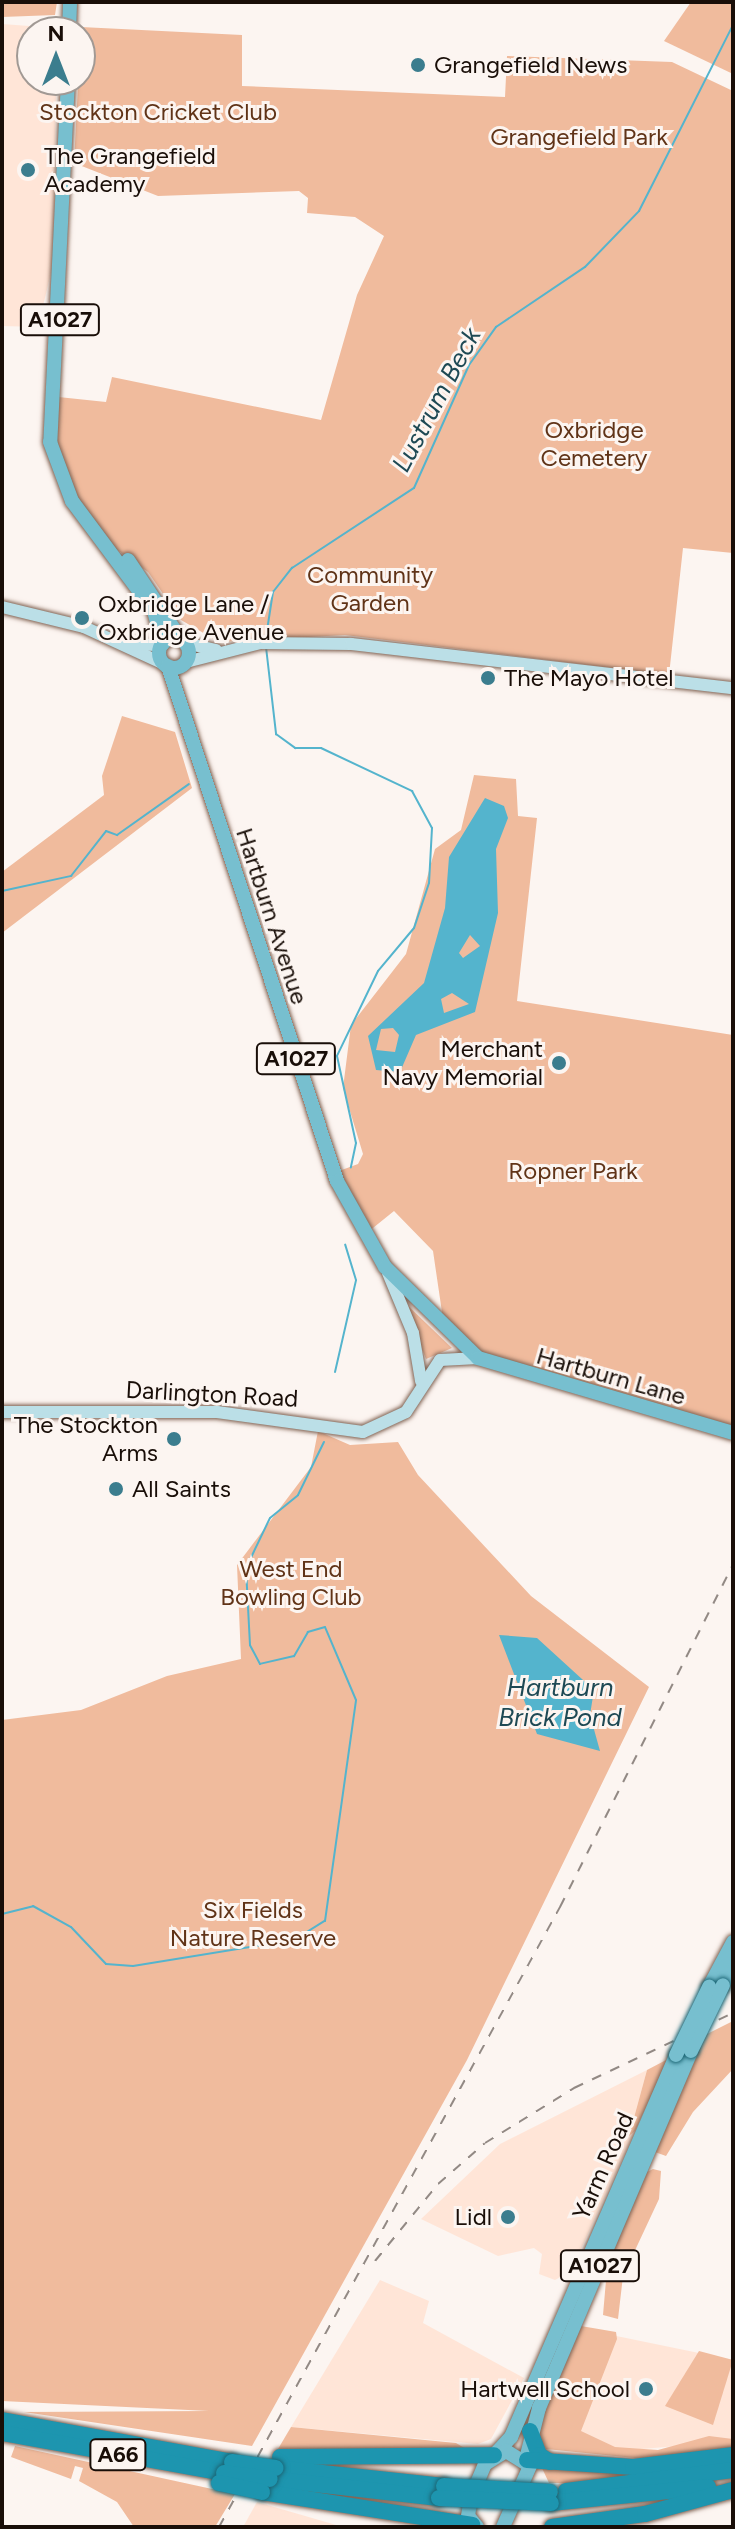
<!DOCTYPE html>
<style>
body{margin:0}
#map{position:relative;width:735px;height:2529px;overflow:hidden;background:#fcf5f1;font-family:Figtree,sans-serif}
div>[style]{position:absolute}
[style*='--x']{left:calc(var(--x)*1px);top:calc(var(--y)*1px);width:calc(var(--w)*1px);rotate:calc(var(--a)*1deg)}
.built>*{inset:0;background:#ffe5d7}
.green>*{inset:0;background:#f0bb9d}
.water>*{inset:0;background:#54b4cd}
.stream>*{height:2px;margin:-1px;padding:0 1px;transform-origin:1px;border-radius:1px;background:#54b4cd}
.roads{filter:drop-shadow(0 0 2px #816353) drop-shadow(0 0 2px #816353)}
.secondary>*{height:12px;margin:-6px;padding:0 6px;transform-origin:6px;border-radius:6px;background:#bbdfe7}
.primary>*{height:14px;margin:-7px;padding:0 7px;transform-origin:7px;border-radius:7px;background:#77bfcf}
.primary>.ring{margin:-7px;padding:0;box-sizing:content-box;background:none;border:14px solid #77bfcf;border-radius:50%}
.highway>*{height:16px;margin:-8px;padding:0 8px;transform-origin:8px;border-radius:8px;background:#1d95af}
.rail>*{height:2px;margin-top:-1px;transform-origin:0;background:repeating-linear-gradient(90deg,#928984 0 10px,transparent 0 20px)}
.bridges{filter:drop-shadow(0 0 2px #1c6675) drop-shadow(0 0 2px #1c6675)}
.primary-bridge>*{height:14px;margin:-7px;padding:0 7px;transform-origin:7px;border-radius:7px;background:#77bfcf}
.highway-bridge>*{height:16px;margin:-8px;padding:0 8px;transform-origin:8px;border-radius:8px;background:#1d95af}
.dots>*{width:22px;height:22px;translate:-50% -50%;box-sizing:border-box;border:4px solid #fcf5f1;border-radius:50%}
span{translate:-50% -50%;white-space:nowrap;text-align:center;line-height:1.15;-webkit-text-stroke:6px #fcf5f1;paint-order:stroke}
.shield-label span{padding:2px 6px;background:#fcf5f1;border:2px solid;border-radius:6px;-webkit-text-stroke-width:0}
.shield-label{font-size:22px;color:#190e08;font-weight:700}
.poi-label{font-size:24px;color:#190e08}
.left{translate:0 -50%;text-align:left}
.right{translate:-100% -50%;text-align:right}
.park-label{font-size:24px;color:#603317}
.street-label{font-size:24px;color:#190e08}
.water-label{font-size:26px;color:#1e4954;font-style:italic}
.frame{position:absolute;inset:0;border:4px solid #190e08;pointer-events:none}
.north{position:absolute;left:16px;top:16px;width:80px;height:80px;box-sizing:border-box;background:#fcf5f1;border:2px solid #a19994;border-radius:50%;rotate:0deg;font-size:22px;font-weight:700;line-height:32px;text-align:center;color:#190e08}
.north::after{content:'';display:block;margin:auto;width:28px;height:36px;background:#3b7d8e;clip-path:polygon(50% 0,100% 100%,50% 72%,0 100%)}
</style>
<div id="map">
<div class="built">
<i style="clip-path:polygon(2px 24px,57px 28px,32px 32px,32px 80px,56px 80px,54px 260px,38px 327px,2px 326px)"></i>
<i style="clip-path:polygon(647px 2070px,629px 2136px,635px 2131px,571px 2271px,555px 2280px,539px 2274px,542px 2254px,534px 2248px,498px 2256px,421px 2219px,500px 2144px)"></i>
<i style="clip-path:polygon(380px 2280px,429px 2301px,423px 2323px,524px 2378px,491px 2439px,478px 2444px,291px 2427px)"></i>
<i style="clip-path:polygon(592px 2331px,733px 2360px,733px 2441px,620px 2451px,547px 2420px)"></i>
<i style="clip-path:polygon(257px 2502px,343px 2527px,243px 2527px)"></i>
</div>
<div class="green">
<i style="clip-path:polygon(2px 2px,57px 2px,55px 15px,2px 17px)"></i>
<i style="clip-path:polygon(691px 2px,733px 2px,733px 74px,664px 41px)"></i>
<i style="clip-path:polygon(81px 27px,242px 35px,242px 86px,505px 97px,507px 56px,672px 62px,733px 91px,733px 553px,683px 548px,669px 675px,345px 635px,219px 642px,181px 620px,148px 572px,95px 534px,56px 466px,49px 396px,106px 402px,112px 377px,321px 420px,357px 295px,384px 236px,355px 217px,307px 213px,308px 198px,299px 191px,158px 196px,74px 163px)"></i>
<i style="clip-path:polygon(122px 716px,175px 732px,192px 788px,2px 933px,2px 872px,104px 795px,102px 776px)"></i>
<i style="clip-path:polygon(474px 775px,516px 779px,518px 816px,537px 818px,517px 1001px,733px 1035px,733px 1427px,480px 1355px,443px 1319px,433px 1251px,394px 1211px,368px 1232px,339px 1171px,358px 1164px,363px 1154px,343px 1088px,351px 1025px,406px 954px,435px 849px,461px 830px)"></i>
<i style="clip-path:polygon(403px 1301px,452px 1348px,426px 1359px)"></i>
<i style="clip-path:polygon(318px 1431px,350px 1445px,398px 1442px,418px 1475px,531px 1596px,649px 1687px,467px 2060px,252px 2446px,24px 2412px,209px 2411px,2px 2401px,2px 1720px,81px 1710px,167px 1676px,241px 1659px,237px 1565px,311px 1467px)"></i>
<i style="clip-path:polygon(733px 2021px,733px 2069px,693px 2112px,666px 2156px,655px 2152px,696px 2053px,707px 2034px)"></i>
<i style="clip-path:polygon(668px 2059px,635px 2131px,629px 2136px,647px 2070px)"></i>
<i style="clip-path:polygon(653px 2169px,661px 2171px,659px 2199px,623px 2276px,618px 2319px,603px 2315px,607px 2269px,643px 2174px)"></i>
<i style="clip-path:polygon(581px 2326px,616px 2332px,617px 2339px,581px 2431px,615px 2447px,658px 2450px,709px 2436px,733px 2439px,733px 2448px,645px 2459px,546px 2449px,538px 2437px,548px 2400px)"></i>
<i style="clip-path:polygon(699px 2351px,733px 2360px,713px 2425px,665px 2406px)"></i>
<i style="clip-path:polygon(291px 2427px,456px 2443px,466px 2449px,278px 2449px)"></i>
<i style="clip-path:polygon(15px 2446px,235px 2494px,215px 2527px,134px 2527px,117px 2502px,79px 2481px,83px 2468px,75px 2466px,71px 2479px,11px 2457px)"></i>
<i style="clip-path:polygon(542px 2468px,620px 2472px,676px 2469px,615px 2483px,549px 2483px)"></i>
</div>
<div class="water">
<i style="clip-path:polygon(evenodd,485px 798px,504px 806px,508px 818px,496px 849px,498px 913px,475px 1012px,416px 1035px,400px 1072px,376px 1070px,368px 1036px,424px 983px,445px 908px,449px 857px,485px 798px,470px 935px,480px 946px,463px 958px,459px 953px,470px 935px,485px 798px,452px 993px,469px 1004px,444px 1013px,441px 999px,452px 993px,485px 798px,393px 1028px,399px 1035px,395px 1052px,376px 1050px,381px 1029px,393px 1028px)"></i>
<i style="clip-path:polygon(499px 1635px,537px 1638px,594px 1690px,590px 1715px,600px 1751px,537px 1734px)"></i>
</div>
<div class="stream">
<i style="--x:266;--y:637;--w:46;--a:-81.2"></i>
<i style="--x:273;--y:592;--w:31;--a:-52"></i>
<i style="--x:292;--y:568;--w:146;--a:-33.3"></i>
<i style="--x:414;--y:488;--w:135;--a:-65.9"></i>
<i style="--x:469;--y:365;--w:47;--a:-54.6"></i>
<i style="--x:496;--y:327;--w:107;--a:-34"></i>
<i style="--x:585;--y:267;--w:78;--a:-46"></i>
<i style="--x:639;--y:211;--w:208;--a:-63.2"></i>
<i style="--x:266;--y:647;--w:88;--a:83.4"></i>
<i style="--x:276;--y:734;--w:24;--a:36"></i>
<i style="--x:295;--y:748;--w:26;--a:0"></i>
<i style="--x:321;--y:748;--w:101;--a:25.3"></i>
<i style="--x:412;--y:791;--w:42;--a:61.6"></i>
<i style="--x:432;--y:828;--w:55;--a:93.1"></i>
<i style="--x:429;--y:883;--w:47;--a:108.4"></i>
<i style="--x:414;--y:928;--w:56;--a:129.9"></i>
<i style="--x:378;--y:971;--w:94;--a:115.8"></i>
<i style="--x:337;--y:1056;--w:89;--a:77.7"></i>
<i style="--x:356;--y:1143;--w:25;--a:102"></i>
<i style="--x:2;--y:891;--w:71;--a:-12.3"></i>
<i style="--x:71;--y:876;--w:57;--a:-52.1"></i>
<i style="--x:106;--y:831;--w:12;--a:20"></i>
<i style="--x:117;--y:835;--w:88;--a:-35.3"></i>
<i style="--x:335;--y:1372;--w:94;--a:-77.1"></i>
<i style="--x:356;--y:1280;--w:37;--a:-107"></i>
<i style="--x:2;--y:1914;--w:32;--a:-14"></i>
<i style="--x:33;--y:1906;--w:43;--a:28.9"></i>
<i style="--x:71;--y:1927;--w:51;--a:46.6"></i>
<i style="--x:106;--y:1964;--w:27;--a:4"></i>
<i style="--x:133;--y:1966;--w:163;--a:-9.2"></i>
<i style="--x:294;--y:1940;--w:36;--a:-32"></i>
<i style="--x:325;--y:1921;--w:223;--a:-82"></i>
<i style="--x:356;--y:1700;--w:79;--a:-113"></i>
<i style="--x:325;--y:1627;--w:18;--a:164"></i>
<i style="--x:308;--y:1632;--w:28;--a:120"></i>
<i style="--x:294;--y:1656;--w:35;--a:167"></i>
<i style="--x:260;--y:1664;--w:21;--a:-118"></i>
<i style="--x:250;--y:1645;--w:77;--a:-93"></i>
<i style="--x:246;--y:1568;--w:55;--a:-64.4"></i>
<i style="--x:270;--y:1518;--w:36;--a:-39"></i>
<i style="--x:298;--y:1495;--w:59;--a:-63.9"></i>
</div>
<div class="roads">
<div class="secondary">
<i style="--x:2;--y:607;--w:84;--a:13.7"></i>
<i style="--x:84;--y:627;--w:88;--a:24.8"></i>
<i style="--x:185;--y:643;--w:32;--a:13"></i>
<i style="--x:129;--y:644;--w:33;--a:2"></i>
<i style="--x:186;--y:662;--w:76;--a:-14.4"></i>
<i style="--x:260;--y:643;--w:91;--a:0.6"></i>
<i style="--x:351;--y:644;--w:385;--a:6.6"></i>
<i style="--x:388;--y:1273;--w:65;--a:67.4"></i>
<i style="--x:413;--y:1333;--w:49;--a:80.5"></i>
<i style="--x:2;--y:1412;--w:215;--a:0"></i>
<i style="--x:217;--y:1412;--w:147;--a:7.8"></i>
<i style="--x:363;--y:1432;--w:47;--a:-24.9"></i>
<i style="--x:406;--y:1412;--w:62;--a:-56.8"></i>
<i style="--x:440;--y:1360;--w:38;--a:-3"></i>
</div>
<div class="primary">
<i style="--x:69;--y:32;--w:30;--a:-88"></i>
<i style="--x:68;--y:80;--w:362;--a:92.8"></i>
<i style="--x:50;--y:442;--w:63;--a:69.6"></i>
<i style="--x:72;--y:501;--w:137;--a:53.3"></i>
<i style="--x:154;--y:611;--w:34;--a:75"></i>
<i style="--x:128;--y:560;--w:97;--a:56.3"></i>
<i class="ring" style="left:159px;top:638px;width:16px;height:16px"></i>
<i style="--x:168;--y:666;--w:542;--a:71.83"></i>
<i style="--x:337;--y:1181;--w:98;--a:60.8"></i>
<i style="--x:385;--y:1267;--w:130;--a:44.4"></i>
<i style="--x:478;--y:1358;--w:266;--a:16.4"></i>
<i style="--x:723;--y:1985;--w:25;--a:-67"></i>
<i style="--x:709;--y:1987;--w:51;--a:-61.9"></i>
<i style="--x:497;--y:2452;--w:21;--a:-47"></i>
<i style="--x:511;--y:2437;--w:416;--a:-66.6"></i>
<i style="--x:526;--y:2459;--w:53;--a:-75.7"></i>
<i style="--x:539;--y:2408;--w:388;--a:-66.9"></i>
<i style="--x:477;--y:2527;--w:14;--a:-129"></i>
<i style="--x:468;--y:2516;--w:19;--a:-81"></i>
<i style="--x:471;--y:2497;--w:36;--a:-67"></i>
<i style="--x:485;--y:2464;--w:25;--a:-32"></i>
<i style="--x:506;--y:2451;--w:28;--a:32"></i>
<i style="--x:530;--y:2466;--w:67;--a:113.9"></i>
</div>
<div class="highway">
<i style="--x:2;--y:2420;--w:234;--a:10.3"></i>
<i style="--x:530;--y:2431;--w:26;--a:69"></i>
<i style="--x:539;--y:2455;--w:13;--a:32"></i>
<i style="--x:2;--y:2433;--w:226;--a:10.2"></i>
<i style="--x:280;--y:2457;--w:214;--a:-0.5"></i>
<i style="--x:527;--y:2460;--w:106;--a:3.8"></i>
<i style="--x:633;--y:2467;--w:101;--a:-6.8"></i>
<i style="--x:276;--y:2468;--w:169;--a:6.1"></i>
<i style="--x:270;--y:2479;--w:170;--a:6.4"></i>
<i style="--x:566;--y:2491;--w:168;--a:-7.2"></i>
<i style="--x:262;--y:2492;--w:213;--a:8.9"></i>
<i style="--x:551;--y:2503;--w:158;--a:-5.8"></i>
<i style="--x:552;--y:2527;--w:94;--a:-8"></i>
<i style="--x:645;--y:2514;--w:91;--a:-15.3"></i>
</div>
</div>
<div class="rail">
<i style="--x:375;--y:2261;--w:99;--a:-50.7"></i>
<i style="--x:438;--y:2184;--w:62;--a:-41.1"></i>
<i style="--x:485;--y:2143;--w:105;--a:-31.7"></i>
<i style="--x:574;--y:2088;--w:176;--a:-25.3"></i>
<i style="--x:219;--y:2527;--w:708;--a:-61.19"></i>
<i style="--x:560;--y:1907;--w:384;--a:-63.2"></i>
</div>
<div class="bridges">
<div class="primary-bridge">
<i style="--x:691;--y:2051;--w:73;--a:-64.1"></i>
<i style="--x:676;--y:2055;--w:76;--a:-64.1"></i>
</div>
<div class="highway-bridge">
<i style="--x:232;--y:2462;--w:44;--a:7.8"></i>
<i style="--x:224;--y:2473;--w:46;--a:7.4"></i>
<i style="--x:219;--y:2483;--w:44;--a:11.8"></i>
<i style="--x:444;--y:2486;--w:106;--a:3.2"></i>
<i style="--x:439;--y:2498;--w:112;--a:2.6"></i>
</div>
</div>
<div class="dots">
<i style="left:418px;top:65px;background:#3b7d8e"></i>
<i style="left:28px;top:170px;background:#3b7d8e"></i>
<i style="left:82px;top:618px;background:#3b7d8e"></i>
<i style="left:488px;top:678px;background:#3b7d8e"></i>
<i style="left:559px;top:1063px;background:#3b7d8e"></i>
<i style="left:174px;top:1439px;background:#3b7d8e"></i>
<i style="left:116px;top:1489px;background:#3b7d8e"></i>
<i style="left:508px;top:2217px;background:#3b7d8e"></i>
<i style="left:646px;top:2389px;background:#3b7d8e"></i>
</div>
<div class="shield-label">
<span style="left:60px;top:320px">A1027</span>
<span style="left:296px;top:1059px">A1027</span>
<span style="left:600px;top:2266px">A1027</span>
<span style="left:118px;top:2455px">A66</span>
</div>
<div class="poi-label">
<span class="left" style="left:434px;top:65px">Grangefield News</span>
<span class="left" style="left:44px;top:170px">The Grangefield<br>Academy</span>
<span class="left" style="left:98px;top:618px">Oxbridge Lane /<br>Oxbridge Avenue</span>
<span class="left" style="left:504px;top:678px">The Mayo Hotel</span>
<span class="right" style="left:543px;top:1063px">Merchant<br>Navy Memorial</span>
<span class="right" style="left:158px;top:1439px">The Stockton<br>Arms</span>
<span class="left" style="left:132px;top:1489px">All Saints</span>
<span class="right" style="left:492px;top:2217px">Lidl</span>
<span class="right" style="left:630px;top:2389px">Hartwell School</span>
</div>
<div class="park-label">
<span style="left:158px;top:112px">Stockton Cricket Club</span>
<span style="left:579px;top:137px">Grangefield Park</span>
<span style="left:594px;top:444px">Oxbridge<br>Cemetery</span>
<span style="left:370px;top:589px">Community<br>Garden</span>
<span style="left:573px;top:1171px">Ropner Park</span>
<span style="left:291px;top:1583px">West End<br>Bowling Club</span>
<span style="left:253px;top:1924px">Six Fields<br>Nature Reserve</span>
</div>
<div class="street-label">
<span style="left:272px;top:916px;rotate:72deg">Hartburn Avenue</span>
<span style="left:611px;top:1376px;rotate:16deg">Hartburn Lane</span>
<span style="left:212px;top:1394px;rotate:3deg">Darlington Road</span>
<span style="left:603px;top:2166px;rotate:-66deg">Yarm Road</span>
</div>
<div class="water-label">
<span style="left:437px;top:400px;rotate:-62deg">Lustrum Beck</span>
<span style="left:560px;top:1703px">Hartburn<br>Brick Pond</span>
</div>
<div class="frame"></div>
<div class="north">N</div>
</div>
